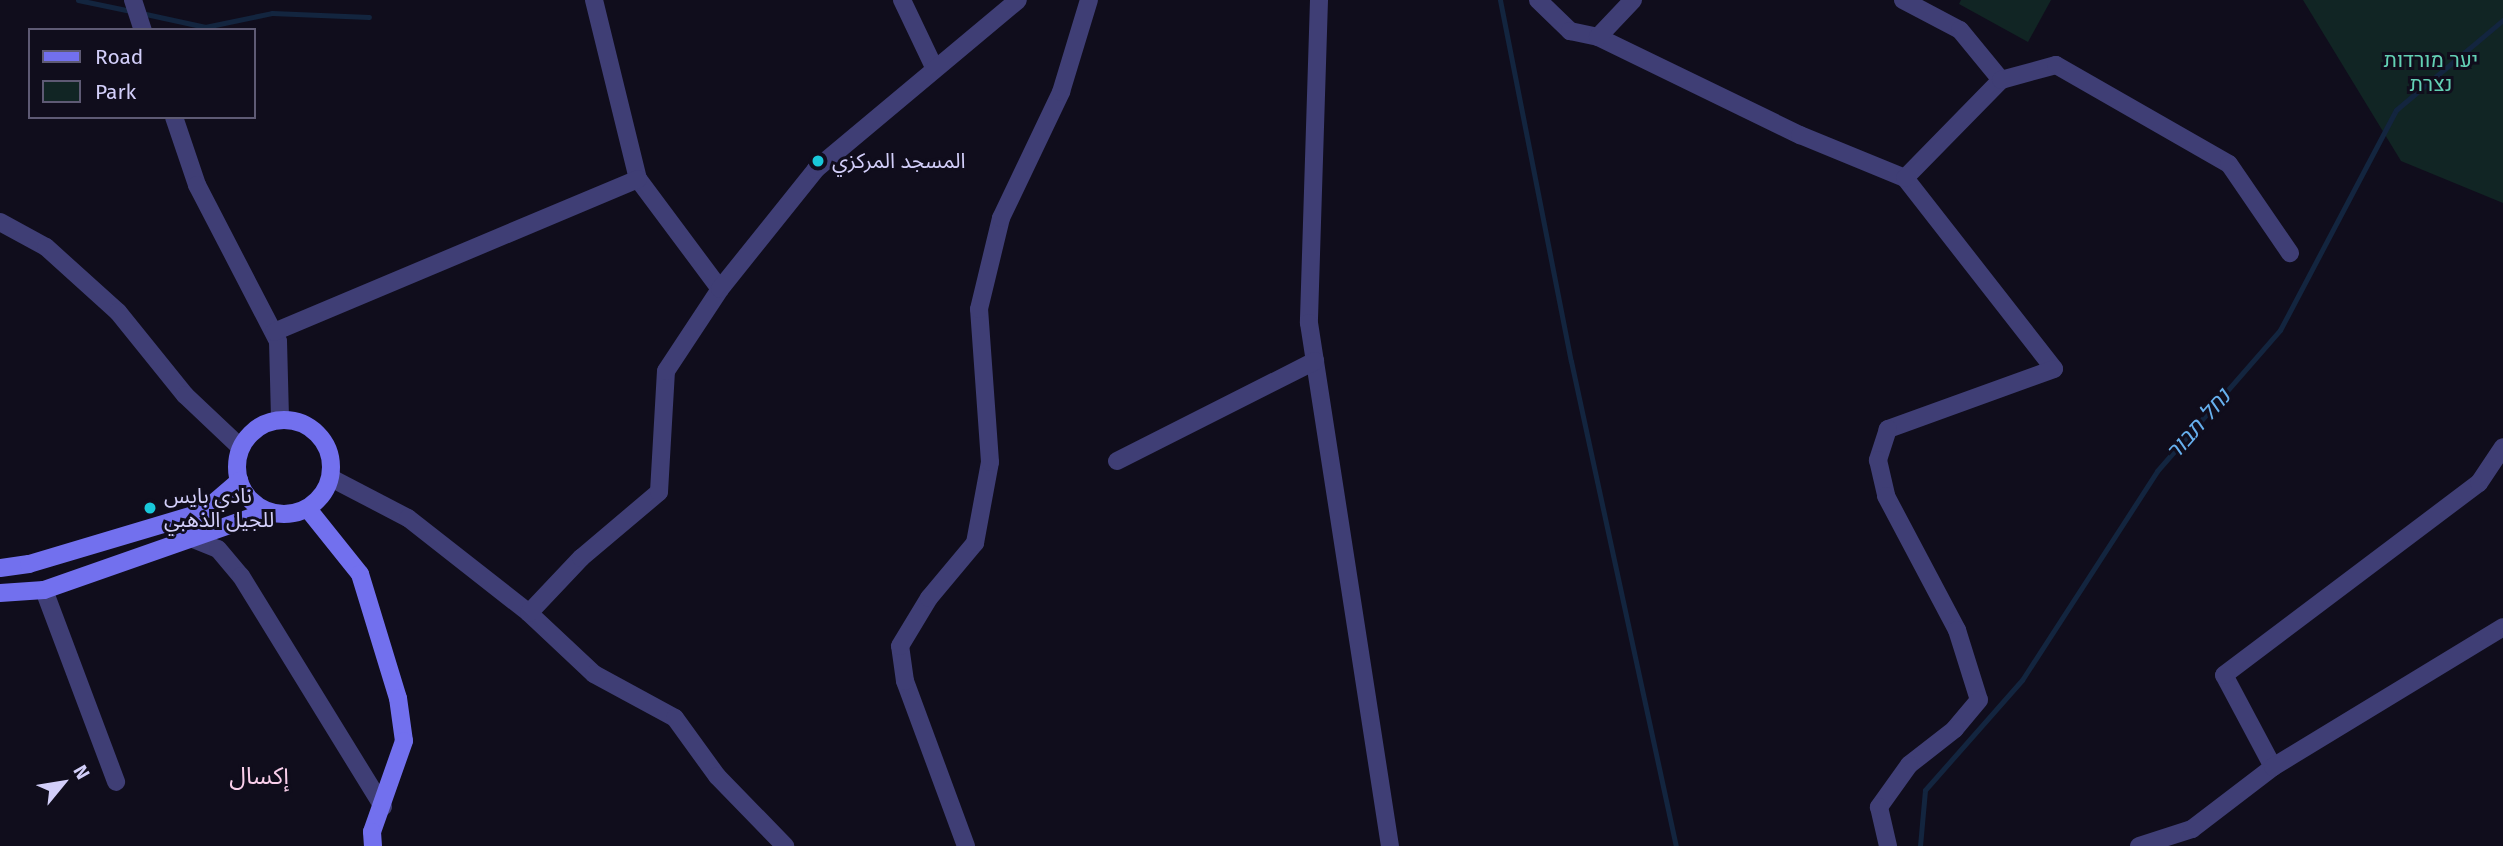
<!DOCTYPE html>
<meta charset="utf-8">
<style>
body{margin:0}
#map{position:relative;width:2503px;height:846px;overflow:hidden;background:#100d1c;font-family:"Fira Sans","Noto Sans Arabic",Heebo,sans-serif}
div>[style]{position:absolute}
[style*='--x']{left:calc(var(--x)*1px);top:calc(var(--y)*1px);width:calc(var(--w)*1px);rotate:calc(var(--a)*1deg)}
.green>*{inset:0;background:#112524}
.stream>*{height:5px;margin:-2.5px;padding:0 2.5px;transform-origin:2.5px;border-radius:2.5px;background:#13253f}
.street>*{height:18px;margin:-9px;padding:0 9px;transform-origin:9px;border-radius:9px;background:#3f3e75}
.secondary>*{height:18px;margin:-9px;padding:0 9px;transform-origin:9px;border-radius:9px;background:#7270ee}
.secondary>.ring{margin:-9px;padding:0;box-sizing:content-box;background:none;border:18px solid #7270ee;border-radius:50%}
.dots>*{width:19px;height:19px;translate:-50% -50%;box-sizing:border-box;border:4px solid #100d1c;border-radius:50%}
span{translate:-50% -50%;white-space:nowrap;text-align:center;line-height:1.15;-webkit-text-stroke:6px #100d1c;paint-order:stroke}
.park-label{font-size:21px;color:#63d0b4}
.poi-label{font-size:21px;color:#d2cef9}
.left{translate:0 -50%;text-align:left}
.water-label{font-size:23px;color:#67b0ee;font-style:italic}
.quarter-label{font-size:24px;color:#facfeb}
.legend{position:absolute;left:28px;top:28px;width:228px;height:91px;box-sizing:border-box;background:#100d1c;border:2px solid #5e5a74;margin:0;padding:9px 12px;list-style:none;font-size:21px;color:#d2cef9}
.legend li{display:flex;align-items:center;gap:14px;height:35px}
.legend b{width:35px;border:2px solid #5e5a74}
.north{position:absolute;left:28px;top:748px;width:70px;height:70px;-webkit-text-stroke:5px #100d1c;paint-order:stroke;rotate:60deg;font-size:19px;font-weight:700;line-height:28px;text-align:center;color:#d2cef9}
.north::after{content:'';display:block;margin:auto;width:24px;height:32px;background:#d2cef9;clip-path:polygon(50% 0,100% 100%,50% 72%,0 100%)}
</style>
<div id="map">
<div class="green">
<i style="clip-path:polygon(1961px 0,2051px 0,2028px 42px,1959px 4px)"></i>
<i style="clip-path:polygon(2303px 0,2503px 0,2503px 203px,2401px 161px)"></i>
</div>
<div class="stream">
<i style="--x:78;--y:0;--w:54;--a:11.7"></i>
<i style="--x:1500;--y:0;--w:368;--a:78.9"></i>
<i style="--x:1571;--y:361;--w:496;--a:77.8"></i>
<i style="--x:141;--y:13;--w:66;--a:12.3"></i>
<i style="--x:205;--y:27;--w:68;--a:-11.8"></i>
<i style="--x:272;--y:13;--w:97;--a:2.4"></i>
<i style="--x:1920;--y:846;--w:56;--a:-84.9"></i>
<i style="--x:1925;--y:790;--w:147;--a:-48.6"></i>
<i style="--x:2022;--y:680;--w:249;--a:-57.1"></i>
<i style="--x:2157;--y:471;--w:187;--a:-48.9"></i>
<i style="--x:2280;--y:330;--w:249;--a:-62.2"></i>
<i style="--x:2396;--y:110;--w:140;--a:-40.1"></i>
</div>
<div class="street">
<i style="--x:133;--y:0;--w:32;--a:72"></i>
<i style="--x:594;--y:0;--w:184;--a:76.2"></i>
<i style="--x:638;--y:179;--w:137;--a:53.3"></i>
<i style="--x:902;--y:0;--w:74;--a:64.5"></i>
<i style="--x:1319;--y:0;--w:323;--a:91.8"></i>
<i style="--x:1309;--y:323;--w:529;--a:81.2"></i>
<i style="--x:1538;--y:0;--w:45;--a:44.1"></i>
<i style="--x:1570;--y:31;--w:29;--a:12"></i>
<i style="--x:1598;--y:37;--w:225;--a:25.9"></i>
<i style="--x:1800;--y:135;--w:113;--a:22.3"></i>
<i style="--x:1905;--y:178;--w:242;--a:52"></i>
<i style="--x:2054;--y:369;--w:177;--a:160.1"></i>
<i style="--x:1888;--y:429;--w:33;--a:108"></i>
<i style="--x:1878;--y:460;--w:37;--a:77"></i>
<i style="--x:1886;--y:496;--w:152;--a:62.1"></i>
<i style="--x:1957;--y:630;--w:73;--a:72.6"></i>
<i style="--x:1979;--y:700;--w:38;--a:130"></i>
<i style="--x:1955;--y:729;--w:58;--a:142"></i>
<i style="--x:1909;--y:765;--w:52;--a:125.5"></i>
<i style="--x:1879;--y:807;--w:40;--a:77"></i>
<i style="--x:1903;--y:0;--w:64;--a:27.8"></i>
<i style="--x:1960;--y:30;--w:65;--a:50.6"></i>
<i style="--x:1598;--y:37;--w:51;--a:-46.6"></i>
<i style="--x:174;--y:117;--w:72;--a:71.3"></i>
<i style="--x:197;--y:185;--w:176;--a:62.6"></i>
<i style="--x:278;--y:341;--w:78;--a:88.5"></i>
<i style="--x:1905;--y:178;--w:137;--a:-45.6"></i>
<i style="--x:2001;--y:80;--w:57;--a:-15.3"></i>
<i style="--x:2056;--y:65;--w:199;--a:29.8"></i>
<i style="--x:2229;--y:164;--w:108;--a:55.6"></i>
<i style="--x:0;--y:222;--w:52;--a:28.5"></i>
<i style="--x:46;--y:247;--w:97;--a:42.1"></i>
<i style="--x:118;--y:312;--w:107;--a:51.1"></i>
<i style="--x:185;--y:395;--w:77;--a:43.4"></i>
<i style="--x:274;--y:332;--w:395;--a:-22.8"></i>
<i style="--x:1117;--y:461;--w:222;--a:-26.8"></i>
<i style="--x:331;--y:478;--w:87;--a:27.5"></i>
<i style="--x:408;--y:518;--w:154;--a:38.1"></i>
<i style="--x:529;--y:613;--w:89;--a:43.2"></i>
<i style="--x:594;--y:674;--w:92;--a:28.5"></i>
<i style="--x:675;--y:718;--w:72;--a:54.1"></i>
<i style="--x:717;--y:776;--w:98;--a:45.8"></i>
<i style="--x:188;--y:537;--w:32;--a:22"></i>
<i style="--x:218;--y:549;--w:35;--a:50"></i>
<i style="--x:241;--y:576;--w:271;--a:58.4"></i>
<i style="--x:44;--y:590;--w:205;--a:69.4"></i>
<i style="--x:529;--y:613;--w:76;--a:-46.6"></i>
<i style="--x:581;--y:558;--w:102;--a:-40.2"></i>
<i style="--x:659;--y:492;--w:121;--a:-86.7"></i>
<i style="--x:666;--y:371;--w:98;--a:-56.6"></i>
<i style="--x:720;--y:289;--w:154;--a:-51.3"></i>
<i style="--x:816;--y:169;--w:263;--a:-39.9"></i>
<i style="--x:2273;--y:767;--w:104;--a:-118"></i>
<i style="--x:2224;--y:675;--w:319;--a:-37"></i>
<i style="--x:2479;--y:483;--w:43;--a:-56.3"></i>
<i style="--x:966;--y:846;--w:176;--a:-110.3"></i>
<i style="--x:905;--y:681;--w:35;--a:-98"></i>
<i style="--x:900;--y:646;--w:56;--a:-58.9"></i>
<i style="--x:929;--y:598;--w:72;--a:-50.1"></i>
<i style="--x:975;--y:543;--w:82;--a:-79.5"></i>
<i style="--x:990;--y:462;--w:153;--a:-94.1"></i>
<i style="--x:979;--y:309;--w:94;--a:-76.4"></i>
<i style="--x:1001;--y:218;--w:140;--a:-64.5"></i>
<i style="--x:1061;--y:92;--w:96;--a:-73.1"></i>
<i style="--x:2139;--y:846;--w:56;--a:-17.8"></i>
<i style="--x:2192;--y:829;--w:102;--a:-37.4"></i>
<i style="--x:2273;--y:767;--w:269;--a:-31.3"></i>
</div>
<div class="secondary">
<i class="ring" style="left:237px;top:420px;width:76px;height:76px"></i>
<i style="--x:308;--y:509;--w:83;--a:51.3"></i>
<i style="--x:360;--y:574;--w:130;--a:73"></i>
<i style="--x:398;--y:698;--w:43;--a:82.1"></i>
<i style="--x:404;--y:741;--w:96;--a:109.4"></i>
<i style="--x:372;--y:832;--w:14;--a:86"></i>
<i style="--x:0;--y:568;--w:29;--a:-8"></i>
<i style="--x:29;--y:564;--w:182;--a:-16.6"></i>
<i style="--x:203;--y:512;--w:48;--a:-40.7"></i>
<i style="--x:0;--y:593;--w:44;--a:-3.9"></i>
<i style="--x:44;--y:590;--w:236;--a:-19.3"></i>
</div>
<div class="dots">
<i style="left:818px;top:161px;background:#19c8da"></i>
<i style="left:150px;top:508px;background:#19c8da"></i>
</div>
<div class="park-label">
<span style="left:2431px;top:72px">יער מורדות<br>נצרת</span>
</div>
<div class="poi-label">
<span class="left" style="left:832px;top:161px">المسجد المركزي</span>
<span class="left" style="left:164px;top:508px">نادي بايس<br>للجيل الذهبي</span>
</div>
<div class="water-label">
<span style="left:2198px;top:424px;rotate:-49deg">נחל תבור</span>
</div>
<div class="quarter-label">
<span style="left:259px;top:777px">إكسال</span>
</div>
<ul class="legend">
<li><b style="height:9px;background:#7270ee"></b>Road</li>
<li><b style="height:19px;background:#112524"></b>Park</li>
</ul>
<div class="north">N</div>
</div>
